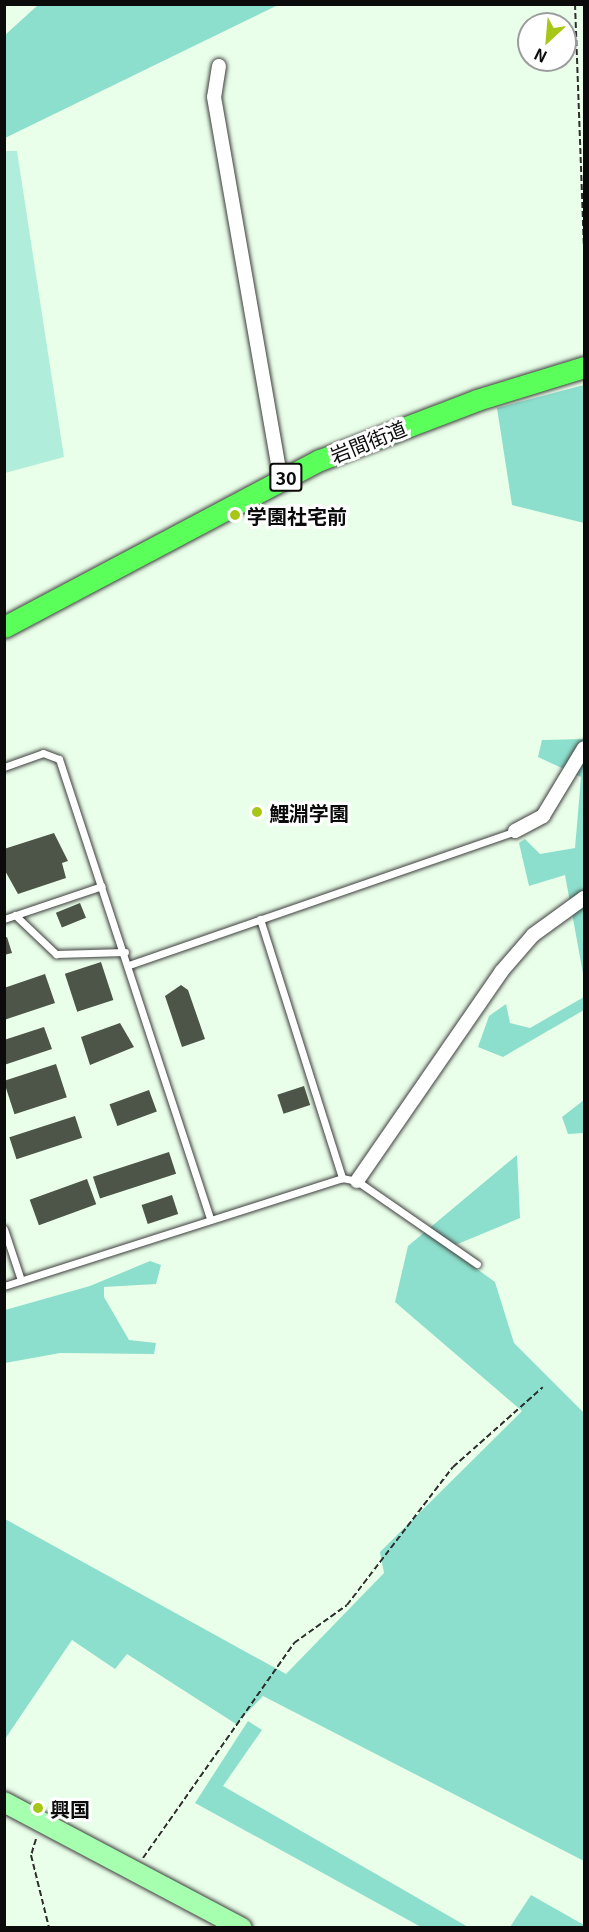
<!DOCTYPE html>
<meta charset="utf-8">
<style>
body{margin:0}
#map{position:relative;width:589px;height:1932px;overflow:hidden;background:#eaffea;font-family:Georgia,"Noto Sans JP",serif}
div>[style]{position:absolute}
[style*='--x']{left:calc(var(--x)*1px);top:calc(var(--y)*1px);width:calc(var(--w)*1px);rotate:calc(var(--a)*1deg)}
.green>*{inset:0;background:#b0eddb}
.forest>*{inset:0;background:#8ddfcd}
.building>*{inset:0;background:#4c5547;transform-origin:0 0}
.path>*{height:2px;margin-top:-1px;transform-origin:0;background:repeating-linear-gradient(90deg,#2d2d2d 0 6px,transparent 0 9px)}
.roads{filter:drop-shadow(0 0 2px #3e3e3e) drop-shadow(0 0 2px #3e3e3e)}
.lane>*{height:7px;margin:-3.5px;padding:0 3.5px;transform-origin:3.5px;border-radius:3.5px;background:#fff}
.street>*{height:14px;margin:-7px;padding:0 7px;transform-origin:7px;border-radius:7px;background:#fff}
.secondary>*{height:20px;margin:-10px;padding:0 10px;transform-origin:10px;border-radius:10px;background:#a5ffaf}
.primary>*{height:21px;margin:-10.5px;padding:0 10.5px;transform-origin:10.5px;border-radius:10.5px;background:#5bff5a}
.dots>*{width:16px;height:16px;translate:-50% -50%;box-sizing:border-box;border:3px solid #fff;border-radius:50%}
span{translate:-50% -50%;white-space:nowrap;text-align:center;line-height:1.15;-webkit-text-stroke:6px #fff;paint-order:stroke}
.shield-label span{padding:2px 4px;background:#fff;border:2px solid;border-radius:4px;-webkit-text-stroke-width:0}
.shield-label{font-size:18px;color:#0b0b0b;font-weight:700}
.street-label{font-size:20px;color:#0b0b0b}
.poi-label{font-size:20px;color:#0b0b0b;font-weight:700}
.left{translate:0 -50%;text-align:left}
.frame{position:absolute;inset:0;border:6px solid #0b0b0b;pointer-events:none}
.north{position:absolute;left:517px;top:12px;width:60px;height:60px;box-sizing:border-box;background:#fff;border:2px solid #9d9d9d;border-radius:50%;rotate:206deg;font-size:16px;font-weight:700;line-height:24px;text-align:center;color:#0b0b0b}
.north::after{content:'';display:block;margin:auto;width:21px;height:27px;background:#a7c717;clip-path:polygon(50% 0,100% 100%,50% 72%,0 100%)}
</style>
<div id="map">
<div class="green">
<i style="clip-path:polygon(5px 151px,17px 151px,64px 457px,5px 473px)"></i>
</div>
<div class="forest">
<i style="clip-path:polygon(38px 5px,38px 4px,278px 5px,5px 138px,5px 35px)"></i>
<i style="clip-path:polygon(584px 385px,584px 523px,512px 505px,497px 408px)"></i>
<i style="clip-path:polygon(584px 739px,584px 979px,565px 875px,529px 886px,519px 843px,525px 839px,540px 854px,575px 848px,581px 777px,538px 757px,542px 740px)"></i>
<i style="clip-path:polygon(584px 997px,584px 1010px,503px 1057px,478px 1047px,489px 1016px,506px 1004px,510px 1023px,530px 1028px)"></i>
<i style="clip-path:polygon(584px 1100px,584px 1133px,568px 1134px,562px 1117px)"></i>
<i style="clip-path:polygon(517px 1155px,520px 1218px,448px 1248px,495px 1282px,514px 1343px,584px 1413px,584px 1861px,263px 1696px,236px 1724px,127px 1654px,115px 1669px,72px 1640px,5px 1739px,5px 1519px,286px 1674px,384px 1573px,380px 1552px,522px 1411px,395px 1302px,408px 1246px)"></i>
<i style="clip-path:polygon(150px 1261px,161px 1265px,156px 1284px,104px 1287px,104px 1297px,129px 1340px,156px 1343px,154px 1354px,60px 1353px,5px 1363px,5px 1310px,90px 1286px)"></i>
<i style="clip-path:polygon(248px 1721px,262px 1730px,223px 1786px,468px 1927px,421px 1927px,195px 1803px)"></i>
<i style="clip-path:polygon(531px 1895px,584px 1925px,584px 1927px,510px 1927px)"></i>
</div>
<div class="building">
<i style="clip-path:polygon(54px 833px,68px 861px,62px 863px,66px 878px,18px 894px,4px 869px,4px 849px)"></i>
<i style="left:80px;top:903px;width:16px;height:26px;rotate:68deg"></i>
<i style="clip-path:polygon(7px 937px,12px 953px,4px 955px,4px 938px)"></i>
<i style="left:101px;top:962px;width:40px;height:38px;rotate:72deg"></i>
<i style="clip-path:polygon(45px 974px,55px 1003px,4px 1020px,4px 988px)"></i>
<i style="clip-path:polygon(181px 985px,188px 990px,205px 1039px,182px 1047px,165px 996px)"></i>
<i style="clip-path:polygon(120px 1023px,134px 1047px,90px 1065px,81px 1037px)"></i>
<i style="clip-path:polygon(44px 1027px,52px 1049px,4px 1065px,4px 1040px)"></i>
<i style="left:56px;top:1064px;width:35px;height:55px;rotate:72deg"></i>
<i style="left:304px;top:1086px;width:20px;height:28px;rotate:72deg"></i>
<i style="left:149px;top:1090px;width:23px;height:42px;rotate:70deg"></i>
<i style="left:75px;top:1116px;width:23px;height:69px;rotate:72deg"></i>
<i style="left:169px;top:1152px;width:23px;height:80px;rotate:72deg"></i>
<i style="left:87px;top:1179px;width:27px;height:61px;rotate:70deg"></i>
<i style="left:172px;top:1195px;width:20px;height:32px;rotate:72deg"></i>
</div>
<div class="path">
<i style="--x:575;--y:4;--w:244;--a:87.9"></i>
<i style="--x:36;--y:1839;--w:17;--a:107"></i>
<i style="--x:31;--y:1855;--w:75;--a:76.1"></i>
<i style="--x:143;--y:1858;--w:263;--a:-54.9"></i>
<i style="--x:294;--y:1643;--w:65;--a:-35.6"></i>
<i style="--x:347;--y:1605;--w:174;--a:-52.5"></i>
<i style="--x:453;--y:1467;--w:120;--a:-41.6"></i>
</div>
<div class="roads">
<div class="lane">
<i style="--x:4;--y:767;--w:41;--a:-19.7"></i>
<i style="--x:43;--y:753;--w:17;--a:21"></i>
<i style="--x:59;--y:759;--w:483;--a:71.8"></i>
<i style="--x:15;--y:915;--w:57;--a:43.6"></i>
<i style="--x:56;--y:954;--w:69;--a:-1.7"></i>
<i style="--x:4;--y:919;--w:103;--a:-18.6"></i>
<i style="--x:260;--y:919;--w:272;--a:72.4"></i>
<i style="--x:129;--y:965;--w:409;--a:-19.1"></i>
<i style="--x:4;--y:1229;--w:54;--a:71.6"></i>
<i style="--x:4;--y:1286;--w:355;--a:-17.7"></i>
<i style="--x:342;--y:1178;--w:15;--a:11"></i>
<i style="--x:357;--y:1181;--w:146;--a:34.7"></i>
</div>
<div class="street">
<i style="--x:219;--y:66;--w:31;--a:99"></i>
<i style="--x:214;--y:97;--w:389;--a:80.1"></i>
<i style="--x:515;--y:831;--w:32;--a:-28"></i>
<i style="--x:543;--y:816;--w:79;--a:-58.9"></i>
<i style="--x:357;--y:1181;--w:254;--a:-55.4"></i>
<i style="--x:501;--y:972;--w:49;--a:-49.1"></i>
<i style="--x:533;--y:935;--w:63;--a:-36"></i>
</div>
<div class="secondary">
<i style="--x:4;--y:1802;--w:269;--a:27.9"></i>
</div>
<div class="primary">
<i style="--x:4;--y:627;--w:357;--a:-27.9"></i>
<i style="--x:320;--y:460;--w:168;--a:-20.9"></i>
<i style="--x:477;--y:400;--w:112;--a:-17.1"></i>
</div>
</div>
<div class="dots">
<i style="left:235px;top:515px;background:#a7c717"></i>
<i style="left:257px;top:812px;background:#a7c717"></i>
<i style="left:38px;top:1808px;background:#a7c717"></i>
</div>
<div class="shield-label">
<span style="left:286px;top:477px">30</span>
</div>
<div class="street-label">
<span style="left:368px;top:441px;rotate:-22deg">岩間街道</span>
</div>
<div class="poi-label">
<span class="left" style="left:247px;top:515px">学園社宅前</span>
<span class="left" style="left:269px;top:812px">鯉淵学園</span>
<span class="left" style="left:50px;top:1808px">興国</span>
</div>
<div class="frame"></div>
<div class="north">N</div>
</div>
